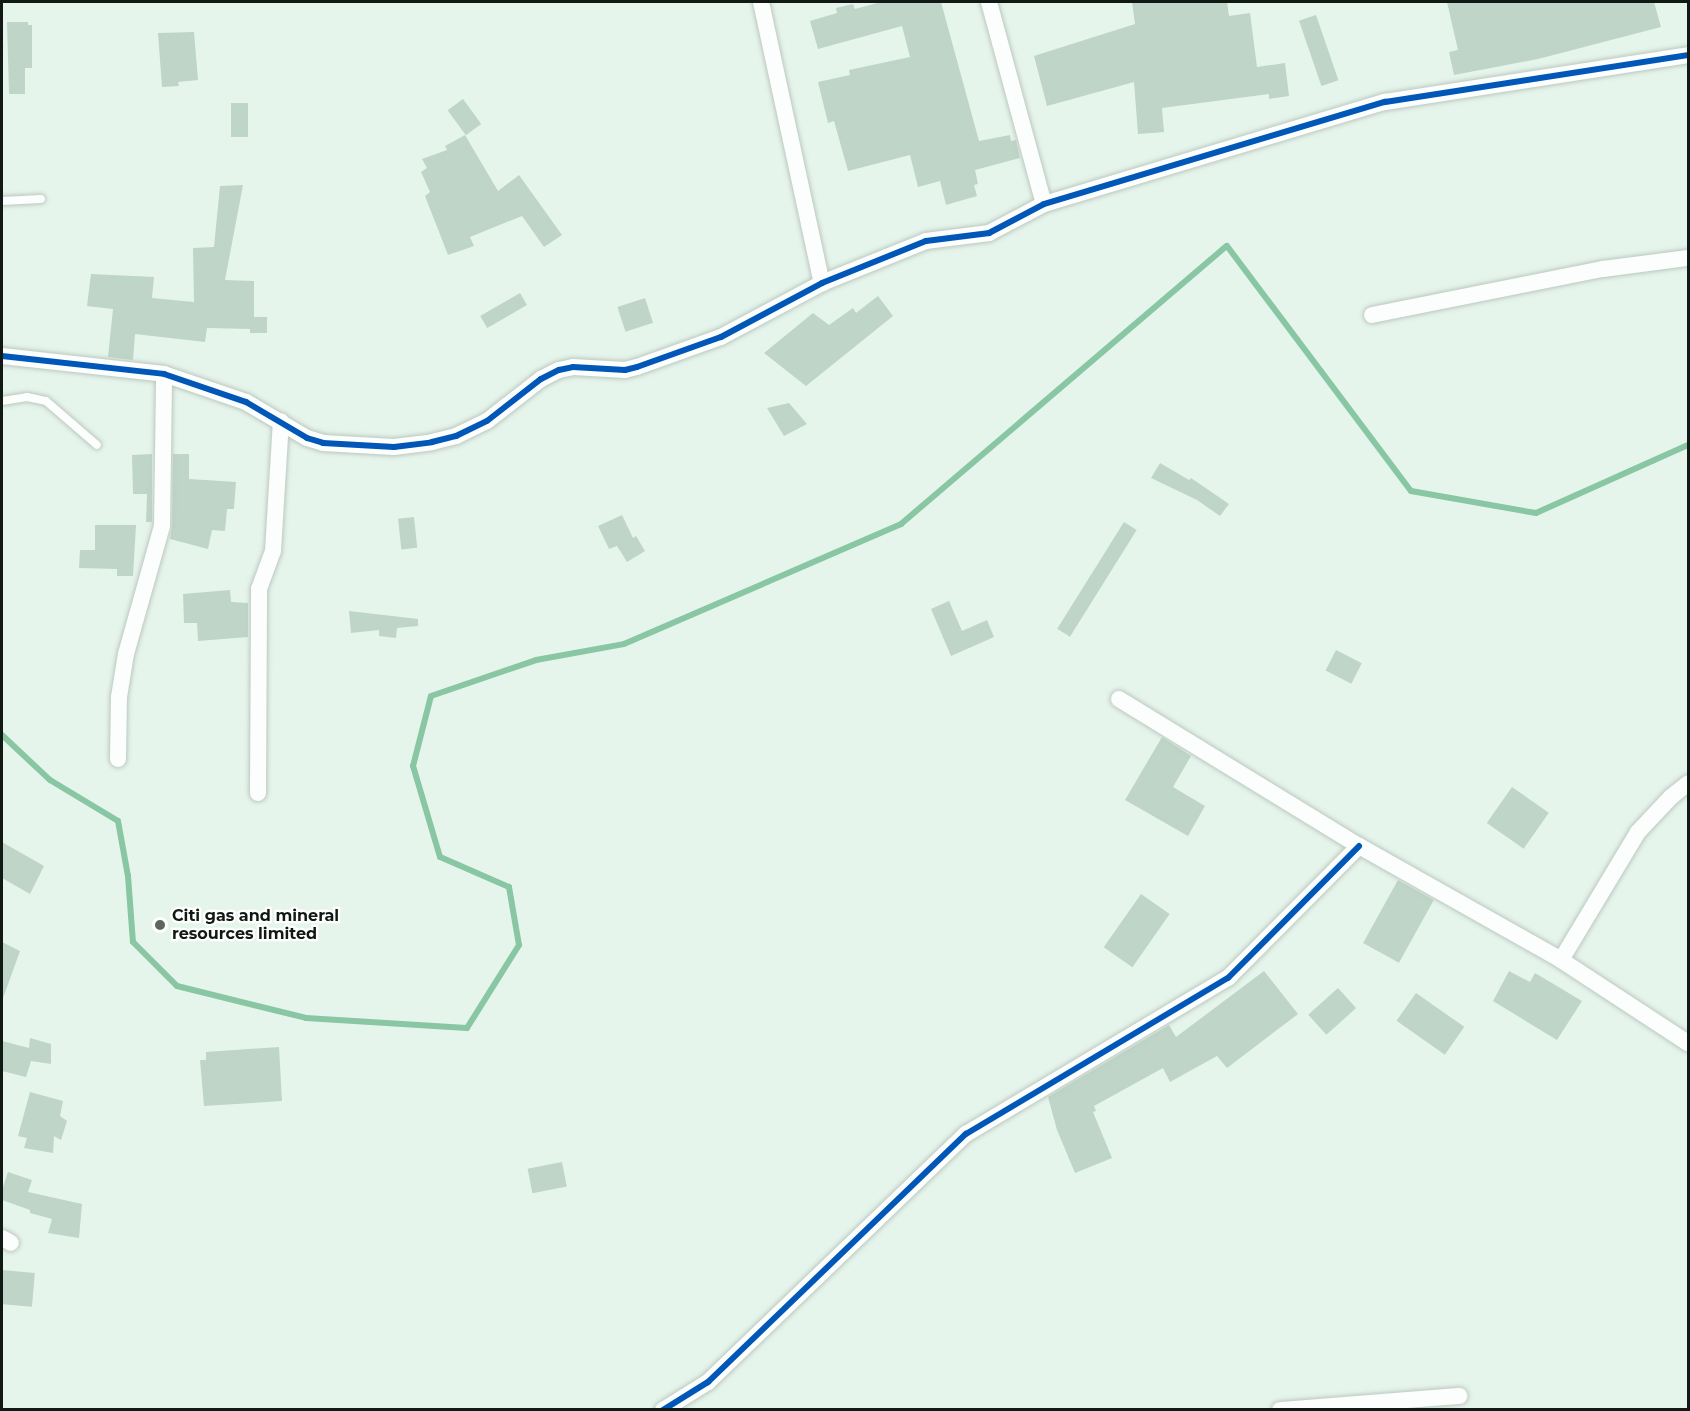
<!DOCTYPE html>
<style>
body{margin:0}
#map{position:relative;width:1690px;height:1411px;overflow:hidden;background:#e6f5eb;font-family:Montserrat,sans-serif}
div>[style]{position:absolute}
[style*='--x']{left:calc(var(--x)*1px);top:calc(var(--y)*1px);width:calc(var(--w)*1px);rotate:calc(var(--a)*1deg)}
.stream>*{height:6px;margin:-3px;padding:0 3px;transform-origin:3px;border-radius:3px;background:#89c6a4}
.building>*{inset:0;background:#bed5c7;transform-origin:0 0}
.roads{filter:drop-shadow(0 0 2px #bcc8c0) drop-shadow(0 0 2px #bcc8c0)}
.lane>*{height:8px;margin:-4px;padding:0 4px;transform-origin:4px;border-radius:4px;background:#fbfefc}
.street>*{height:16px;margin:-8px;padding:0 8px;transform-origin:8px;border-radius:8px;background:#fbfefc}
.cycleway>*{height:6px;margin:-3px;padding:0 3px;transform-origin:3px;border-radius:3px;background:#0057b8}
.dots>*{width:16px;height:16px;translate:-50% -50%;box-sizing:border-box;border:3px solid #fff;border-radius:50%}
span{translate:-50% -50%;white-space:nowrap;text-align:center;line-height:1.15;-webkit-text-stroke:4.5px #fff;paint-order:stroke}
.poi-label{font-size:16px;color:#101914;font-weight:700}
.left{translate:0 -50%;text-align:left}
.frame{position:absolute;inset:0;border:3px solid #101914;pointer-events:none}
</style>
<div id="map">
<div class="stream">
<i style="--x:2;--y:735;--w:66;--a:43.2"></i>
<i style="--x:50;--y:780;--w:79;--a:31.1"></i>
<i style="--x:118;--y:821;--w:56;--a:79.7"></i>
<i style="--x:128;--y:876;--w:66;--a:85.7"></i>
<i style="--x:133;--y:942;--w:62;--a:45"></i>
<i style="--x:177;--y:986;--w:133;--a:13.9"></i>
<i style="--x:306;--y:1018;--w:161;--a:3.6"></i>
<i style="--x:467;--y:1028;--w:98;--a:-57.9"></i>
<i style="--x:519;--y:945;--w:59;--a:-99.8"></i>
<i style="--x:509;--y:887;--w:75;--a:-156.5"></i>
<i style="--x:440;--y:857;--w:95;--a:-106.5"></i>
<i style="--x:413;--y:766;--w:72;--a:-75.6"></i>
<i style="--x:431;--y:696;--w:111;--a:-18.9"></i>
<i style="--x:536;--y:660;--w:89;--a:-10.3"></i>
<i style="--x:624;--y:644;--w:302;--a:-23.4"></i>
<i style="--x:901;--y:524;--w:428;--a:-40.5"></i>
<i style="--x:1227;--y:246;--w:306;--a:53.1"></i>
<i style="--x:1411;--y:491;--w:127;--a:10"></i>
<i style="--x:1536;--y:513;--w:167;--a:-24.1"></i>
</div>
<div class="building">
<i style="clip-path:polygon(881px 2px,941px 2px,979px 141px,1010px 135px,1011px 141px,1016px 140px,1020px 158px,975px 170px,978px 184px,974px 185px,977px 196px,946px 205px,940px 181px,918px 187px,910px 155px,848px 171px,834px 121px,828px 123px,818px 82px,850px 75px,849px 70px,910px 57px,902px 26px,818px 49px,810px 21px,837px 13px,836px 8px,853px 4px,855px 9px)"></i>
<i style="clip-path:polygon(1132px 2px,1227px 2px,1229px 16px,1250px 13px,1257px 67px,1285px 63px,1289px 96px,1269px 99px,1269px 94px,1162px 108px,1164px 132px,1138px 134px,1134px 82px,1047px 106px,1034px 56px,1135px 24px)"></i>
<i style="clip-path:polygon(1447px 2px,1654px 2px,1661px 27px,1538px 59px,1454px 75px,1449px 52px,1458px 50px)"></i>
<i style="left:1316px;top:15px;width:69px;height:18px;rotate:71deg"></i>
<i style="clip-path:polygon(7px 22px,28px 22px,28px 25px,32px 25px,32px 68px,25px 68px,25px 94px,9px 94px)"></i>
<i style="clip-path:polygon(194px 32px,198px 80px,178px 82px,179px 86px,162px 87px,158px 33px)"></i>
<i style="left:463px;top:99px;width:31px;height:19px;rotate:54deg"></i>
<i style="left:231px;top:103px;width:17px;height:34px"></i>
<i style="clip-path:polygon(465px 135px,498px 191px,519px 175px,562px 235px,544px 247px,522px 216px,470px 237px,474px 246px,448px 255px,425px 196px,430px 192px,421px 172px,427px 168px,422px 159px,447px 150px,445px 146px)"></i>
<i style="clip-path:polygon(243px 185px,225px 280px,254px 281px,254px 317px,267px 317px,267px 333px,250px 333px,250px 329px,207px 328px,205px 342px,135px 334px,133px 360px,108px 357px,113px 309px,87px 306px,91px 274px,154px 277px,152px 298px,194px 302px,193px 248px,214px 247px,220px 186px)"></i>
<i style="left:520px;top:293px;width:14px;height:46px;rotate:60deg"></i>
<i style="clip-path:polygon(878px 296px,893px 316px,806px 386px,764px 353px,813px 313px,829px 325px,853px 308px,856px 313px)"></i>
<i style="left:645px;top:298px;width:26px;height:29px;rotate:72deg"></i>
<i style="clip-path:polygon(789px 403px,807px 424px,784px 436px,767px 408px)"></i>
<i style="clip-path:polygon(152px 454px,152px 522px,146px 522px,147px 494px,133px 494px,132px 455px)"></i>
<i style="clip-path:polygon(173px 454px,189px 454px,189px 479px,236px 482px,234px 509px,227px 509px,225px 531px,212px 530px,208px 549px,170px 539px,172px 526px)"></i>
<i style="clip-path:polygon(1160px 463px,1189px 480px,1191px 478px,1229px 504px,1220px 516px,1197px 500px,1151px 478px)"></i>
<i style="clip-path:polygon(622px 515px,633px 538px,636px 536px,645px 551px,627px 562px,617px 546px,609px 549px,598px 526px)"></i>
<i style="left:414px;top:517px;width:31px;height:16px;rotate:84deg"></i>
<i style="left:1124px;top:522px;width:15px;height:126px;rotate:32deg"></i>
<i style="clip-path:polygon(95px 525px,136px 525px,133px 576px,117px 576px,117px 569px,79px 568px,80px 550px,95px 550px)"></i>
<i style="clip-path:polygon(230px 590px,231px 602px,248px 603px,248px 637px,198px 641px,197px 623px,184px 623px,183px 594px)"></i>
<i style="clip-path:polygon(949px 601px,962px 631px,987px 620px,994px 637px,951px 656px,931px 609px)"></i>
<i style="clip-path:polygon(349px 611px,418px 619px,418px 626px,397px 628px,396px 638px,379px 636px,379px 630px,351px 633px)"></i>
<i style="left:1336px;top:650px;width:29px;height:23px;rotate:27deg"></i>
<i style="clip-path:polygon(1162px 737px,1191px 756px,1173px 787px,1205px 806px,1188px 836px,1125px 800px)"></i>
<i style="left:1512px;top:787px;width:45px;height:44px;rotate:35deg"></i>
<i style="clip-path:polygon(2px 842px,44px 866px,30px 894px,2px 878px)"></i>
<i style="left:1398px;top:880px;width:41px;height:72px;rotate:29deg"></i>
<i style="left:1141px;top:894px;width:35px;height:65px;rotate:35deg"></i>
<i style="clip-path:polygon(2px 942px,20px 951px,3px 998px,2px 997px)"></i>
<i style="clip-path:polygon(1264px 971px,1298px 1014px,1227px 1068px,1217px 1056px,1170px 1082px,1163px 1068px,1094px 1106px,1096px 1111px,1093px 1112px,1112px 1158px,1075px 1173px,1057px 1130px,1048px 1097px,1169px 1025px,1176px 1037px)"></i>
<i style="clip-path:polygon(1509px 971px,1530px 982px,1535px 973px,1582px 1001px,1557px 1040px,1493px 1001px)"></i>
<i style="left:1338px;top:988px;width:27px;height:40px;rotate:48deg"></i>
<i style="left:1416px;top:993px;width:59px;height:34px;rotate:35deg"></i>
<i style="clip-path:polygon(30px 1038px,51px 1044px,51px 1064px,31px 1061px,26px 1077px,2px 1071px,2px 1041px,29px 1048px)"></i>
<i style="clip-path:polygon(279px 1047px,282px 1101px,204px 1106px,200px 1060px,206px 1060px,206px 1052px)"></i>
<i style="clip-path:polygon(30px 1092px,63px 1101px,60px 1116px,67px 1121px,61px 1140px,54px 1136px,53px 1153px,24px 1148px,27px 1138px,18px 1136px)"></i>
<i style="left:562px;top:1162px;width:25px;height:35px;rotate:79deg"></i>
<i style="clip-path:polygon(8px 1172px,32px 1180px,28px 1192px,82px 1204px,79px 1238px,48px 1233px,52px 1219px,30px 1213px,30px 1210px,2px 1200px,2px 1190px)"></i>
<i style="left:2px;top:1270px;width:33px;height:34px;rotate:5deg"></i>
</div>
<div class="roads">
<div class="lane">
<i style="--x:2;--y:201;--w:39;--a:-3"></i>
<i style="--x:2;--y:401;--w:25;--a:-9"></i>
<i style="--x:27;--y:397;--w:19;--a:12"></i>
<i style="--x:46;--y:401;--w:67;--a:40.8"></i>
</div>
<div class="street">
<i style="--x:761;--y:2;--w:288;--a:77.8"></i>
<i style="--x:989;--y:2;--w:209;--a:74.8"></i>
<i style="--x:1372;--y:315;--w:236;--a:-11.3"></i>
<i style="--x:1603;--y:269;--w:86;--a:-7.4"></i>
<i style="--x:2;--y:356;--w:163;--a:6.3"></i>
<i style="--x:164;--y:374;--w:87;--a:18.9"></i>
<i style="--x:246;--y:402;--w:71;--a:30.5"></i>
<i style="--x:307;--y:438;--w:17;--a:17"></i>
<i style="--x:323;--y:443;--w:71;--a:3.2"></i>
<i style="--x:394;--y:447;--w:38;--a:-7"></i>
<i style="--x:432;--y:442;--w:25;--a:-14"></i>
<i style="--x:456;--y:436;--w:34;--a:-26"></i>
<i style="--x:487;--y:421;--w:68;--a:-37.9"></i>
<i style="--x:541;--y:379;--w:20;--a:-27"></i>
<i style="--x:559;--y:370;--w:14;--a:-12"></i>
<i style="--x:573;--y:367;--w:52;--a:3.3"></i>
<i style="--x:625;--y:370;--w:12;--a:-14"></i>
<i style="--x:637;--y:367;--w:89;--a:-19.7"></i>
<i style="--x:721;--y:337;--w:115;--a:-28.1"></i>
<i style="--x:822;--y:283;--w:112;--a:-22"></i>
<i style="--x:926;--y:241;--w:64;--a:-7.2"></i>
<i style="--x:989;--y:233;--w:62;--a:-27.8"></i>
<i style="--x:1044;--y:204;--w:356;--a:-16.7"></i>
<i style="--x:1385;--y:102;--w:307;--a:-8.8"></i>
<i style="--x:1119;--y:699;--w:281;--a:31.5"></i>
<i style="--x:1359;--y:846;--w:232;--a:29.4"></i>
<i style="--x:1561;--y:960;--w:152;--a:33.2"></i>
<i style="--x:118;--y:759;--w:62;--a:-89.1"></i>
<i style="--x:119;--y:697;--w:44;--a:-80.8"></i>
<i style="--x:126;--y:654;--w:133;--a:-74.3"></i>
<i style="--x:162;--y:526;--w:152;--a:-89.2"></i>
<i style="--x:258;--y:793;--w:204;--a:-89.7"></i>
<i style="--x:259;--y:589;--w:40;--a:-69.8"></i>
<i style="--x:273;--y:551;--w:130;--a:-86.5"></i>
<i style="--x:1561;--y:960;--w:149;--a:-59"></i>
<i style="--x:1638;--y:832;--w:48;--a:-46.7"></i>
<i style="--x:1671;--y:797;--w:22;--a:-39"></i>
<i style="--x:2;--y:1238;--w:10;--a:29"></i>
<i style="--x:663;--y:1410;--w:53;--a:-31.9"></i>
<i style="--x:708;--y:1382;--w:358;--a:-43.9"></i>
<i style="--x:966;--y:1134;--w:305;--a:-30.8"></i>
<i style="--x:1228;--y:978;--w:186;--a:-45.2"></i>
<i style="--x:1280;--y:1410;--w:180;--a:-4.5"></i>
</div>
</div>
<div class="cycleway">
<i style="--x:2;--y:356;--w:163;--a:6.3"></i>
<i style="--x:164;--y:374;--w:87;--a:18.9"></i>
<i style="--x:246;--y:402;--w:71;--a:30.5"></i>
<i style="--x:307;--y:438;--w:17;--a:17"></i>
<i style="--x:323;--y:443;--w:71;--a:3.2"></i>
<i style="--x:394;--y:447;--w:38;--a:-7"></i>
<i style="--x:432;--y:442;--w:25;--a:-14"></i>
<i style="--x:456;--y:436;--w:34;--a:-26"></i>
<i style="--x:487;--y:421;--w:68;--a:-37.9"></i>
<i style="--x:541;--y:379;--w:20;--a:-27"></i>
<i style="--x:559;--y:370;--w:14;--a:-12"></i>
<i style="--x:573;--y:367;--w:52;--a:3.3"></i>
<i style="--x:625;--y:370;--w:12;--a:-14"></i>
<i style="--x:637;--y:367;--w:89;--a:-19.7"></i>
<i style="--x:721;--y:337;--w:115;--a:-28.1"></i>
<i style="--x:822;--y:283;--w:112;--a:-22"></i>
<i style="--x:926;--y:241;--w:64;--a:-7.2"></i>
<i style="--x:989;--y:233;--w:62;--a:-27.8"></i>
<i style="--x:1044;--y:204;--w:356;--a:-16.7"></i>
<i style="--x:1385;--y:102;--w:307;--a:-8.8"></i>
<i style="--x:663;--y:1410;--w:53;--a:-31.9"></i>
<i style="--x:708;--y:1382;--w:358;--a:-43.9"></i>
<i style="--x:966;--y:1134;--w:305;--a:-30.8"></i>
<i style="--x:1228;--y:978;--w:186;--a:-45.2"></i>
</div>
<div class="dots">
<i style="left:160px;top:925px;background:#5b665f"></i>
</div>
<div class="poi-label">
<span class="left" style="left:172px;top:925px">Citi gas and mineral<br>resources limited</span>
</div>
<div class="frame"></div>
</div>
